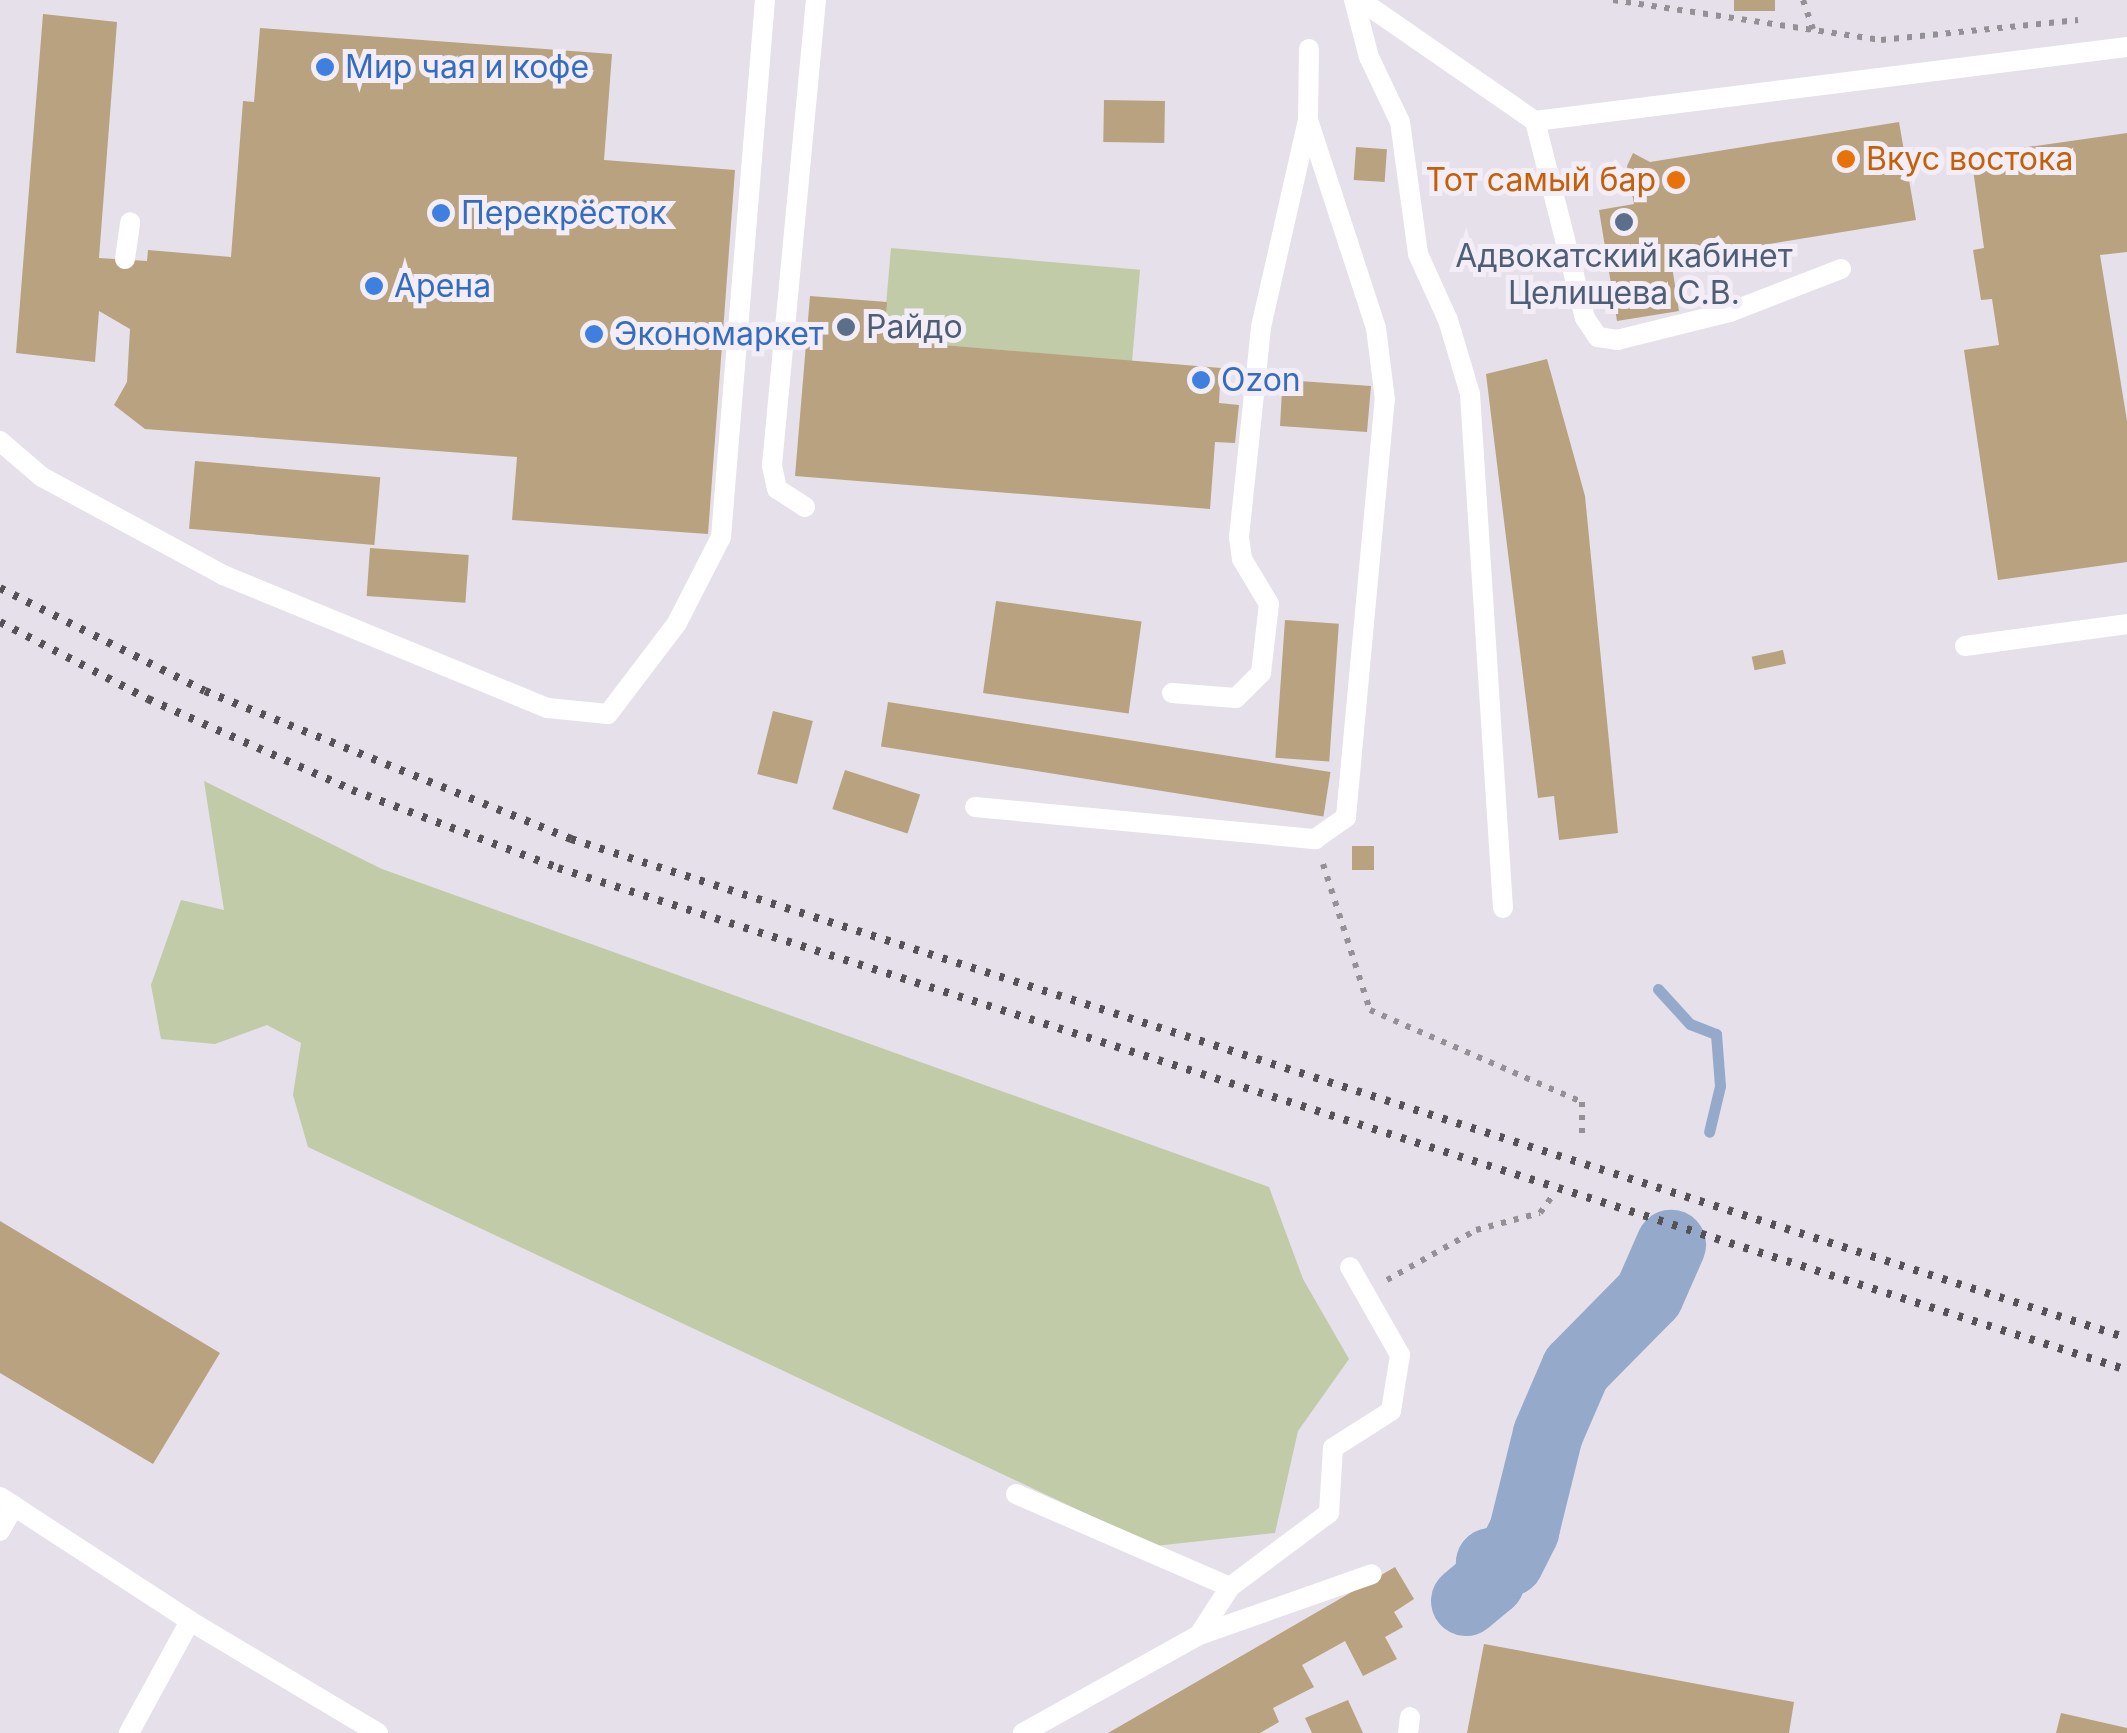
<!DOCTYPE html>
<meta charset="utf-8">
<style>
body{margin:0}
#map{position:relative;width:2127px;height:1733px;overflow:hidden;background:#e5e0e9;font-family:Inter,sans-serif}
div>[style]{position:absolute}
[style*='--x']{left:calc(var(--x)*1px);top:calc(var(--y)*1px);width:calc(var(--w)*1px);rotate:calc(var(--a)*1deg)}
.green>*{inset:0;background:#c1cba8;transform-origin:0 0}
.stream>*{height:11px;margin:-5.5px;padding:0 5.5px;transform-origin:5.5px;border-radius:5.5px;background:#95a9cb}
.river>*{height:70px;margin:-35px;padding:0 35px;transform-origin:35px;border-radius:35px;background:#95a9cb}
.building>*{inset:0;background:#b9a27f;transform-origin:0 0}
.path>*{height:6px;margin-top:-3px;transform-origin:0;background:repeating-linear-gradient(90deg,#939096 0 5px,transparent 0 13px)}
.service>*{height:20px;margin:-10px;padding:0 10px;transform-origin:10px;border-radius:10px;background:#fff}
.rail>*{height:8px;margin-top:-4px;transform-origin:0;background:repeating-linear-gradient(90deg,#545257 0 5px,transparent 0 15px)}
.dots>*{width:28px;height:28px;translate:-50% -50%;box-sizing:border-box;border:5px solid #f2edf6;border-radius:50%}
span{translate:-50% -50%;white-space:nowrap;text-align:center;line-height:1.15;-webkit-text-stroke:10px #f2edf6;paint-order:stroke}
.shop-label{font-size:32px;color:#366cbe}
.left{translate:0 -50%;text-align:left}
.food-label{font-size:32px;color:#c56008}
.right{translate:-100% -50%;text-align:right}
.service-label{font-size:32px;color:#4e5e75}
</style>
<div id="map">
<div class="green">
<i style="left:891px;top:248px;width:250px;height:92px;rotate:5deg"></i>
<i style="clip-path:polygon(204px 781px,382px 869px,1269px 1187px,1303px 1279px,1349px 1359px,1298px 1431px,1275px 1533px,1155px 1546px,308px 1147px,293px 1095px,301px 1043px,267px 1025px,215px 1044px,161px 1039px,151px 985px,181px 900px,224px 910px)"></i>
</div>
<div class="stream">
<i style="--x:1658;--y:989;--w:47;--a:47.6"></i>
<i style="--x:1690;--y:1024;--w:28;--a:21"></i>
<i style="--x:1716;--y:1034;--w:52;--a:85.6"></i>
<i style="--x:1720;--y:1086;--w:47;--a:103.4"></i>
</div>
<div class="river">
<i style="--x:1466;--y:1601;--w:31;--a:-40"></i>
<i style="--x:1490;--y:1581;--w:18;--a:-87"></i>
<i style="--x:1491;--y:1563;--w:18;--a:-6"></i>
<i style="--x:1509;--y:1561;--w:34;--a:-63"></i>
<i style="--x:1524;--y:1531;--w:100;--a:-76.1"></i>
<i style="--x:1548;--y:1434;--w:71;--a:-66.7"></i>
<i style="--x:1576;--y:1369;--w:104;--a:-45.4"></i>
<i style="--x:1649;--y:1295;--w:55;--a:-66.3"></i>
</div>
<div class="building">
<i style="left:1734px;top:0;width:41px;height:11px"></i>
<i style="clip-path:polygon(43px 14px,117px 22px,99px 258px,147px 261px,148px 250px,231px 257px,243px 101px,254px 102px,260px 28px,612px 54px,604px 160px,735px 170px,708px 534px,512px 520px,517px 457px,145px 429px,114px 405px,127px 382px,130px 329px,99px 311px,95px 362px,16px 353px)"></i>
<i style="left:1104px;top:100px;width:61px;height:42px;rotate:1deg"></i>
<i style="clip-path:polygon(1899px 122px,1916px 220px,1671px 260px,1679px 311px,1617px 321px,1599px 210px,1634px 204px,1627px 166px,1633px 153px,1650px 162px)"></i>
<i style="clip-path:polygon(2127px 133px,2127px 252px,2100px 255px,2127px 421px,2127px 562px,1998px 580px,1964px 350px,1999px 345px,1992px 299px,1981px 300px,1973px 250px,1984px 248px,1971px 155px)"></i>
<i style="left:1356px;top:147px;width:31px;height:33px;rotate:4deg"></i>
<i style="clip-path:polygon(810px 296px,887px 302px,884px 340px,1221px 368px,1219px 403px,1239px 405px,1235px 443px,1215px 442px,1210px 509px,795px 476px)"></i>
<i style="clip-path:polygon(1547px 359px,1585px 496px,1618px 833px,1559px 840px,1554px 796px,1538px 798px,1486px 374px)"></i>
<i style="clip-path:polygon(1283px 373px,1299px 375px,1299px 381px,1371px 386px,1367px 432px,1280px 426px)"></i>
<i style="left:195px;top:461px;width:186px;height:68px;rotate:5deg"></i>
<i style="left:370px;top:548px;width:99px;height:48px;rotate:4deg"></i>
<i style="left:996px;top:601px;width:147px;height:93px;rotate:8deg"></i>
<i style="left:1285px;top:620px;width:54px;height:138px;rotate:4deg"></i>
<i style="left:1783px;top:650px;width:14px;height:32px;rotate:78deg"></i>
<i style="left:888px;top:702px;width:448px;height:45px;rotate:9deg"></i>
<i style="left:773px;top:711px;width:41px;height:65px;rotate:14deg"></i>
<i style="left:845px;top:770px;width:79px;height:41px;rotate:18deg"></i>
<i style="left:1352px;top:846px;width:22px;height:24px"></i>
<i style="clip-path:polygon(0 1221px,220px 1353px,153px 1464px,0 1373px)"></i>
<i style="clip-path:polygon(1395px 1567px,1414px 1599px,1394px 1612px,1403px 1627px,1385px 1637px,1397px 1659px,1363px 1676px,1345px 1641px,1302px 1665px,1314px 1687px,1273px 1708px,1279px 1722px,1260px 1733px,1108px 1733px)"></i>
<i style="clip-path:polygon(1484px 1644px,1794px 1702px,1789px 1733px,1467px 1733px)"></i>
<i style="clip-path:polygon(1348px 1700px,1363px 1733px,1312px 1733px,1305px 1718px)"></i>
<i style="clip-path:polygon(2061px 1713px,2127px 1728px,2127px 1733px,2056px 1733px)"></i>
</div>
<div class="path">
<i style="--x:1613;--y:0;--w:271;--a:8.5"></i>
<i style="--x:1881;--y:40;--w:198;--a:-5.8"></i>
<i style="--x:1803;--y:0;--w:31;--a:71"></i>
<i style="--x:1323;--y:864;--w:153;--a:72.2"></i>
<i style="--x:1370;--y:1010;--w:231;--a:23.5"></i>
<i style="--x:1582;--y:1102;--w:33;--a:90"></i>
<i style="--x:1387;--y:1280;--w:102;--a:-29.3"></i>
<i style="--x:1476;--y:1230;--w:66;--a:-14.9"></i>
<i style="--x:1540;--y:1213;--w:22;--a:-54"></i>
</div>
<div class="service">
<i style="--x:1354;--y:0;--w:59;--a:75.3"></i>
<i style="--x:1369;--y:57;--w:72;--a:64.5"></i>
<i style="--x:1400;--y:122;--w:133;--a:82.2"></i>
<i style="--x:1418;--y:254;--w:72;--a:65.6"></i>
<i style="--x:1448;--y:320;--w:77;--a:73.4"></i>
<i style="--x:1470;--y:394;--w:515;--a:86.33"></i>
<i style="--x:1360;--y:0;--w:213;--a:34.7"></i>
<i style="--x:1535;--y:121;--w:203;--a:75.8"></i>
<i style="--x:1585;--y:318;--w:23;--a:56"></i>
<i style="--x:1598;--y:337;--w:19;--a:9"></i>
<i style="--x:1617;--y:340;--w:116;--a:-13.9"></i>
<i style="--x:1730;--y:312;--w:119;--a:-21.2"></i>
<i style="--x:1535;--y:121;--w:597;--a:-7.13"></i>
<i style="--x:125;--y:259;--w:37;--a:-82"></i>
<i style="--x:0;--y:441;--w:55;--a:40.6"></i>
<i style="--x:42;--y:477;--w:206;--a:28.4"></i>
<i style="--x:223;--y:575;--w:351;--a:22.3"></i>
<i style="--x:548;--y:708;--w:60;--a:5.7"></i>
<i style="--x:608;--y:714;--w:114;--a:-52.8"></i>
<i style="--x:677;--y:623;--w:97;--a:-62.9"></i>
<i style="--x:721;--y:537;--w:539;--a:-85.32"></i>
<i style="--x:805;--y:507;--w:33;--a:-147"></i>
<i style="--x:777;--y:489;--w:25;--a:-102"></i>
<i style="--x:772;--y:465;--w:467;--a:-84.6"></i>
<i style="--x:1965;--y:646;--w:163;--a:-7.7"></i>
<i style="--x:1172;--y:693;--w:64;--a:4.5"></i>
<i style="--x:1236;--y:698;--w:35;--a:-45"></i>
<i style="--x:1261;--y:673;--w:69;--a:-83.4"></i>
<i style="--x:1269;--y:604;--w:52;--a:-121"></i>
<i style="--x:1242;--y:559;--w:22;--a:-98"></i>
<i style="--x:1239;--y:537;--w:211;--a:-84"></i>
<i style="--x:1261;--y:327;--w:212;--a:-77.2"></i>
<i style="--x:1308;--y:120;--w:71;--a:-89.2"></i>
<i style="--x:975;--y:807;--w:342;--a:5.4"></i>
<i style="--x:1315;--y:839;--w:38;--a:-35"></i>
<i style="--x:1346;--y:817;--w:419;--a:-84.7"></i>
<i style="--x:1385;--y:400;--w:73;--a:-97.1"></i>
<i style="--x:1376;--y:328;--w:219;--a:-108.1"></i>
<i style="--x:1016;--y:1494;--w:233;--a:23.5"></i>
<i style="--x:1230;--y:1587;--w:57;--a:122.9"></i>
<i style="--x:0;--y:1497;--w:227;--a:33.1"></i>
<i style="--x:190;--y:1621;--w:128;--a:118.6"></i>
<i style="--x:0;--y:1531;--w:29;--a:-61"></i>
<i style="--x:1230;--y:1587;--w:124;--a:-36.8"></i>
<i style="--x:1329;--y:1513;--w:65;--a:-86.5"></i>
<i style="--x:1333;--y:1448;--w:69;--a:-32.5"></i>
<i style="--x:1391;--y:1411;--w:57;--a:-80.9"></i>
<i style="--x:1400;--y:1355;--w:101;--a:-119.6"></i>
<i style="--x:190;--y:1621;--w:219;--a:30.8"></i>
<i style="--x:1023;--y:1733;--w:201;--a:-29.1"></i>
<i style="--x:1199;--y:1635;--w:183;--a:-19.4"></i>
<i style="--x:1408;--y:1733;--w:16;--a:-83"></i>
</div>
<div class="rail">
<i style="--x:0;--y:588;--w:229;--a:26.7"></i>
<i style="--x:205;--y:691;--w:395;--a:22"></i>
<i style="--x:571;--y:839;--w:1634;--a:17.78"></i>
<i style="--x:0;--y:622;--w:167;--a:27.5"></i>
<i style="--x:148;--y:699;--w:223;--a:24"></i>
<i style="--x:352;--y:790;--w:220;--a:20.7"></i>
<i style="--x:558;--y:868;--w:1647;--a:17.74"></i>
</div>
<div class="dots">
<i style="left:325px;top:67px;background:#3f7fe0"></i>
<i style="left:1846px;top:159px;background:#e8710a"></i>
<i style="left:1676px;top:180px;background:#e8710a"></i>
<i style="left:441px;top:213px;background:#3f7fe0"></i>
<i style="left:1624px;top:222px;background:#5c6f8a"></i>
<i style="left:374px;top:286px;background:#3f7fe0"></i>
<i style="left:846px;top:327px;background:#5c6f8a"></i>
<i style="left:594px;top:334px;background:#3f7fe0"></i>
<i style="left:1201px;top:380px;background:#3f7fe0"></i>
</div>
<div class="shop-label">
<span class="left" style="left:345px;top:67px">Мир чая и кофе</span>
<span class="left" style="left:461px;top:213px">Перекрёсток</span>
<span class="left" style="left:394px;top:286px">Арена</span>
<span class="left" style="left:614px;top:334px">Экономаркет</span>
<span class="left" style="left:1221px;top:380px">Ozon</span>
</div>
<div class="food-label">
<span class="left" style="left:1866px;top:159px">Вкус востока</span>
<span class="right" style="left:1656px;top:180px">Тот самый бар</span>
</div>
<div class="service-label">
<span style="left:1624px;top:275px">Адвокатский кабинет<br>Целищева С.В.</span>
<span class="left" style="left:866px;top:327px">Райдо</span>
</div>
</div>
